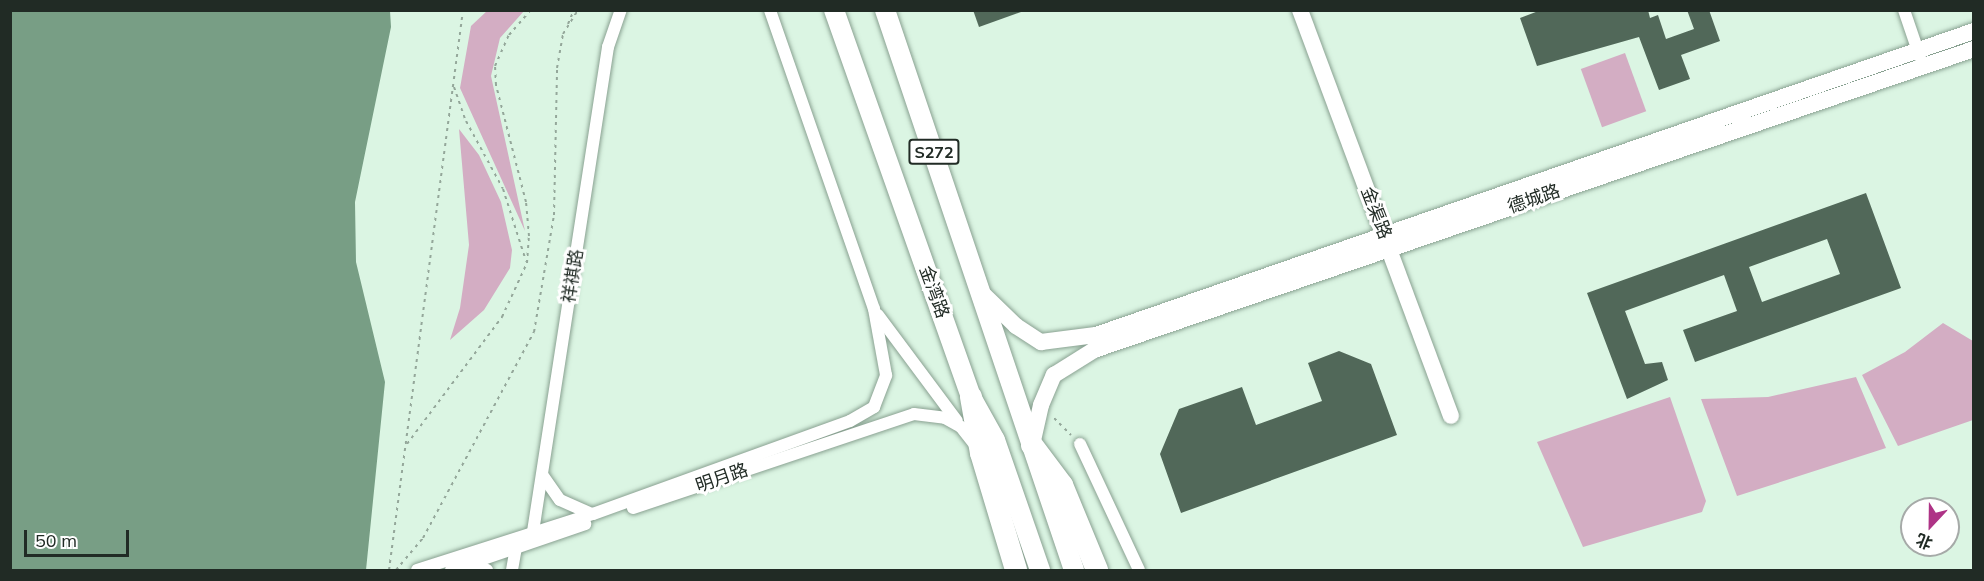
<!DOCTYPE html>
<meta charset="utf-8">
<style>
body{margin:0}
#map{position:relative;width:1984px;height:581px;overflow:hidden;background:#dbf5e3;font-family:Mulish,"Noto Sans SC",sans-serif}
div>[style]{position:absolute}
[style*='--x']{left:calc(var(--x)*1px);top:calc(var(--y)*1px);width:calc(var(--w)*1px);rotate:calc(var(--a)*1deg)}
.green>*{inset:0;background:#d3adc3;transform-origin:0 0}
.water>*{inset:0;background:#789e85}
.building>*{inset:0;background:#516859}
.path>*{height:2px;margin-top:-1px;transform-origin:0;background:repeating-linear-gradient(90deg,#94a79a 0 3px,transparent 0 7.5px)}
.roads{filter:drop-shadow(0 0 2px #89a191) drop-shadow(0 0 2px #89a191)}
.street>*{height:12px;margin:-6px;padding:0 6px;transform-origin:6px;border-radius:6px;background:#fff}
.secondary>*{height:16px;margin:-8px;padding:0 8px;transform-origin:8px;border-radius:8px;background:#fff}
.primary>*{height:20px;margin:-10px;padding:0 10px;transform-origin:10px;border-radius:10px;background:#fff}
.highway>*{height:22px;margin:-11px;padding:0 11px;transform-origin:11px;border-radius:11px;background:#fff}
span{translate:-50% -50%;white-space:nowrap;text-align:center;line-height:1.15;-webkit-text-stroke:6px #fff;paint-order:stroke}
.shield-label span{padding:2px 4px;background:#fff;border:2px solid;border-radius:4px;-webkit-text-stroke-width:0}
.shield-label{font-size:16px;color:#212b25;font-weight:700}
.street-label{font-size:18px;color:#212b25}
.frame{position:absolute;inset:0;border:12px solid #212b25;pointer-events:none}
.north{position:absolute;left:1900px;top:497px;width:60px;height:60px;box-sizing:border-box;background:#fff;border:2px solid #a6aaa8;border-radius:50%;rotate:202deg;font-size:16px;font-weight:700;line-height:24px;text-align:center;color:#212b25}
.north::after{content:'';display:block;margin:auto;width:21px;height:27px;background:#ae3386;clip-path:polygon(50% 0,100% 100%,50% 72%,0 100%)}
.scale{position:absolute;left:24px;top:530px;width:105px;height:27px;box-sizing:border-box;border:3px solid #212b25;border-top:0;padding-left:8px;font-size:18px;line-height:21px;white-space:nowrap;color:#212b25;-webkit-text-stroke:4px #fff;paint-order:stroke}
</style>
<div id="map">
<div class="green">
<i style="clip-path:polygon(488px 10px,524px 11px,500px 38px,491px 76px,525px 231px,460px 88px,471px 26px)"></i>
<i style="left:1625px;top:53px;width:62px;height:47px;rotate:70deg"></i>
<i style="clip-path:polygon(459px 129px,479px 155px,501px 202px,512px 250px,510px 268px,484px 310px,450px 340px,460px 308px,469px 245px)"></i>
<i style="clip-path:polygon(1943px 323px,1973px 341px,1973px 420px,1898px 446px,1862px 375px,1905px 352px)"></i>
<i style="clip-path:polygon(1856px 377px,1886px 448px,1737px 496px,1701px 399px,1768px 397px)"></i>
<i style="clip-path:polygon(1670px 397px,1706px 501px,1702px 512px,1583px 547px,1537px 442px)"></i>
</div>
<div class="water">
<i style="clip-path:polygon(10px 11px,390px 11px,391px 27px,355px 202px,356px 262px,385px 382px,366px 570px,11px 570px)"></i>
</div>
<div class="building">
<i style="clip-path:polygon(973px 10px,1021px 10px,1021px 12px,979px 27px)"></i>
<i style="clip-path:polygon(1541px 10px,1648px 10px,1650px 18px,1658px 15px,1666px 39px,1694px 29px,1687px 10px,1709px 10px,1720px 41px,1681px 55px,1690px 79px,1659px 90px,1639px 37px,1537px 66px,1520px 18px)"></i>
<i style="clip-path:polygon(evenodd,1866px 193px,1901px 288px,1695px 362px,1683px 330px,1737px 311px,1724px 275px,1625px 311px,1645px 364px,1662px 362px,1668px 380px,1627px 399px,1587px 293px,1866px 193px,1827px 239px,1840px 274px,1762px 302px,1749px 267px,1827px 239px)"></i>
<i style="clip-path:polygon(1339px 351px,1371px 364px,1397px 435px,1181px 513px,1160px 454px,1179px 409px,1242px 387px,1256px 425px,1322px 401px,1308px 363px)"></i>
</div>
<div class="path">
<i style="--x:568;--y:24;--w:15;--a:-67"></i>
<i style="--x:454;--y:87;--w:36;--a:71"></i>
<i style="--x:466;--y:121;--w:77;--a:61.4"></i>
<i style="--x:503;--y:189;--w:76;--a:72.3"></i>
<i style="--x:1054;--y:418;--w:24;--a:45"></i>
<i style="--x:407;--y:444;--w:159;--a:-53.2"></i>
<i style="--x:502;--y:317;--w:60;--a:-65.2"></i>
<i style="--x:527;--y:263;--w:27;--a:-86"></i>
<i style="--x:529;--y:236;--w:34;--a:-95"></i>
<i style="--x:526;--y:202;--w:121;--a:-104.4"></i>
<i style="--x:496;--y:85;--w:19;--a:-93"></i>
<i style="--x:495;--y:66;--w:34;--a:-66"></i>
<i style="--x:509;--y:35;--w:33;--a:-49"></i>
<i style="--x:389;--y:570;--w:565;--a:-82.47"></i>
<i style="--x:396;--y:570;--w:42;--a:-49.8"></i>
<i style="--x:423;--y:538;--w:234;--a:-61.7"></i>
<i style="--x:534;--y:332;--w:119;--a:-80.3"></i>
<i style="--x:554;--y:215;--w:147;--a:-88.8"></i>
<i style="--x:557;--y:68;--w:35;--a:-80"></i>
<i style="--x:563;--y:34;--w:28;--a:-58"></i>
</div>
<div class="roads">
<div class="street">
<i style="--x:1904;--y:10;--w:50;--a:71.2"></i>
<i style="--x:878;--y:315;--w:132;--a:53.3"></i>
<i style="--x:1080;--y:444;--w:139;--a:64.9"></i>
<i style="--x:543;--y:476;--w:29;--a:55"></i>
<i style="--x:560;--y:500;--w:34;--a:24"></i>
<i style="--x:633;--y:508;--w:296;--a:-18.5"></i>
<i style="--x:914;--y:414;--w:31;--a:7"></i>
<i style="--x:945;--y:418;--w:18;--a:29"></i>
<i style="--x:961;--y:427;--w:23;--a:52"></i>
<i style="--x:532;--y:538;--w:497;--a:-81.2"></i>
<i style="--x:608;--y:47;--w:39;--a:-71"></i>
<i style="--x:469;--y:564;--w:19;--a:18"></i>
<i style="--x:417;--y:570;--w:185;--a:-17.7"></i>
<i style="--x:593;--y:514;--w:273;--a:-19.9"></i>
<i style="--x:850;--y:421;--w:28;--a:-30"></i>
<i style="--x:874;--y:407;--w:34;--a:-69"></i>
<i style="--x:886;--y:375;--w:67;--a:-100.3"></i>
<i style="--x:874;--y:309;--w:317;--a:-109.2"></i>
<i style="--x:451;--y:570;--w:142;--a:-18.9"></i>
<i style="--x:512;--y:570;--w:28;--a:-80"></i>
</div>
<div class="secondary">
<i style="--x:1300;--y:10;--w:433;--a:69.6"></i>
<i style="--x:983;--y:294;--w:46;--a:44.1"></i>
<i style="--x:1016;--y:326;--w:30;--a:33"></i>
<i style="--x:1041;--y:342;--w:55;--a:-7.3"></i>
<i style="--x:1096;--y:335;--w:929;--a:-19.1"></i>
<i style="--x:1032;--y:445;--w:41;--a:-77.3"></i>
<i style="--x:1041;--y:405;--w:33;--a:-67"></i>
<i style="--x:1054;--y:375;--w:47;--a:-32"></i>
<i style="--x:1094;--y:350;--w:930;--a:-18.88"></i>
</div>
<div class="primary">
<i style="--x:834;--y:10;--w:411;--a:70.5"></i>
<i style="--x:971;--y:397;--w:49;--a:60.8"></i>
<i style="--x:995;--y:440;--w:138;--a:70.9"></i>
<i style="--x:885;--y:10;--w:591;--a:71.35"></i>
</div>
<div class="highway">
<i style="--x:971;--y:397;--w:57;--a:79.9"></i>
<i style="--x:981;--y:453;--w:122;--a:73.3"></i>
<i style="--x:1032;--y:445;--w:50;--a:53.1"></i>
<i style="--x:1062;--y:485;--w:92;--a:67.6"></i>
</div>
</div>
<div class="shield-label">
<span style="left:934px;top:152px">S272</span>
</div>
<div class="street-label">
<span style="left:1534px;top:199px;rotate:-19deg">德城路</span>
<span style="left:1376px;top:213px;rotate:69deg">金渠路</span>
<span style="left:573px;top:276px;rotate:-81deg">祥祺路</span>
<span style="left:934px;top:292px;rotate:70deg">金湾路</span>
<span style="left:722px;top:478px;rotate:-19deg">明月路</span>
</div>
<div class="frame"></div>
<div class="north">北</div>
<div class="scale">50 m</div>
</div>
